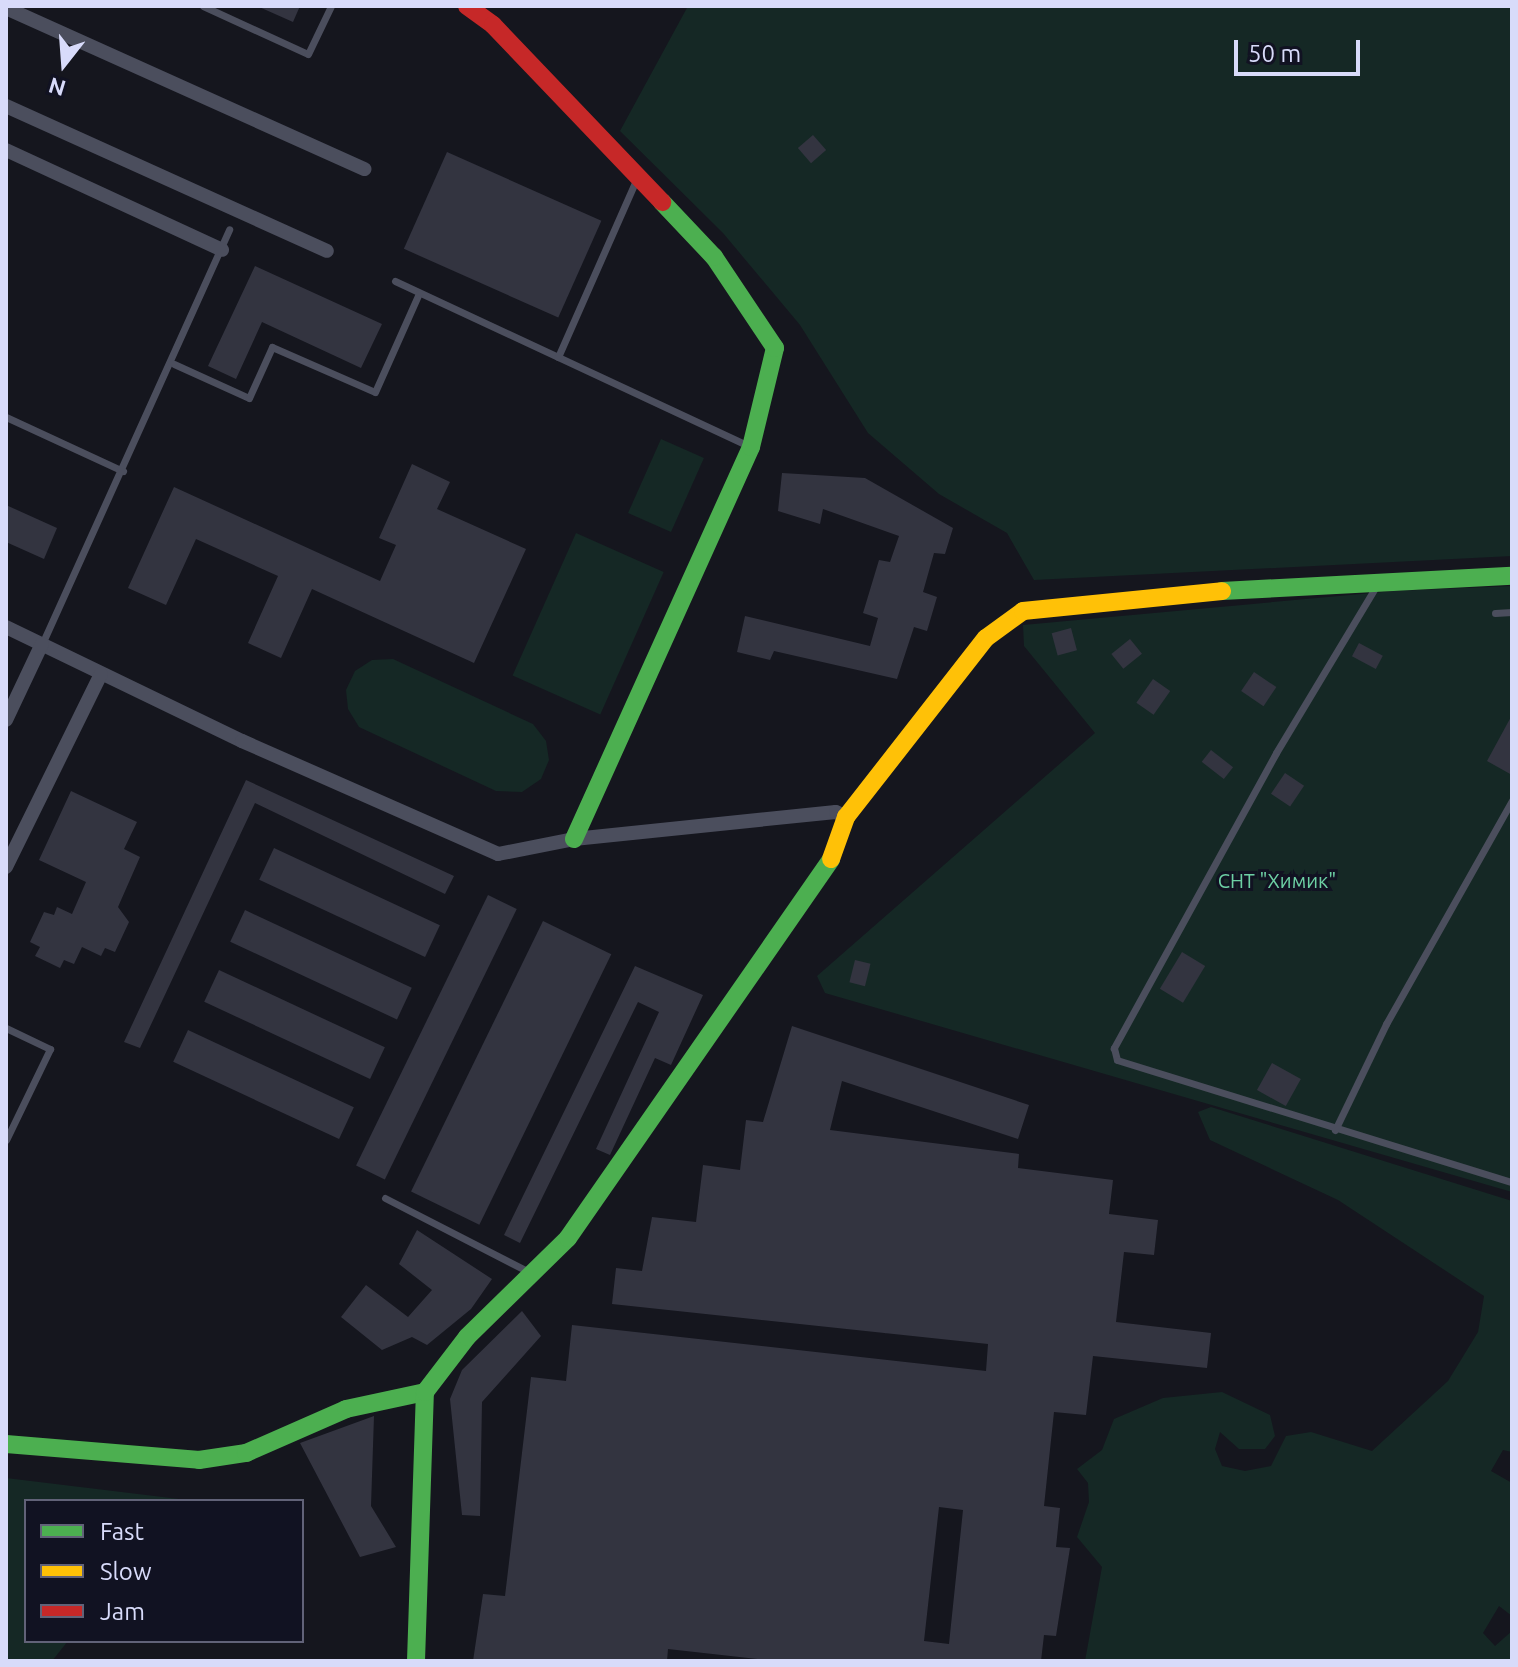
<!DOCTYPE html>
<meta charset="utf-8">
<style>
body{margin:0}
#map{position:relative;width:1518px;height:1667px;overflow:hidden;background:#15161e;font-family:Ubuntu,sans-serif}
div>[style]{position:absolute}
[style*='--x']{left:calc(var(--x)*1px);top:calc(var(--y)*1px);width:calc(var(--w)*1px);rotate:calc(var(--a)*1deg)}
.green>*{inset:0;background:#152825;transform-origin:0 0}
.building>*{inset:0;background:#333440;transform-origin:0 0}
.lane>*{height:7px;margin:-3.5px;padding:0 3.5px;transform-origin:3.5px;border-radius:3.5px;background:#4b4e5d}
.street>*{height:14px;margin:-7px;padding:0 7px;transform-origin:7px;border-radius:7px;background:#4b4e5d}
.fast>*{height:18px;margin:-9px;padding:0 9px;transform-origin:9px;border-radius:9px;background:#4caf50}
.slow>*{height:18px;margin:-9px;padding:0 9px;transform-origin:9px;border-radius:9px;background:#ffc107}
.jam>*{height:18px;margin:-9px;padding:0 9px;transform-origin:9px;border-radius:9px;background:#c62828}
span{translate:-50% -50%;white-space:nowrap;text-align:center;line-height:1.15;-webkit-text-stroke:6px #111222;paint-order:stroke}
.park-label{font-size:20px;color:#6dd0a4}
.frame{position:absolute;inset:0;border:8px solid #d8dbfa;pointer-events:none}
.legend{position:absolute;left:24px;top:1499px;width:280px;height:144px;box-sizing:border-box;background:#111222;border:2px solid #616278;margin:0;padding:10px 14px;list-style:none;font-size:24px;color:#d8dbfa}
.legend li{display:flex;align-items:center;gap:16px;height:40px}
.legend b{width:40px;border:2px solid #616278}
.north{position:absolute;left:24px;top:24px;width:80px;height:80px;-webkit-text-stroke:6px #111222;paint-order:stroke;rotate:197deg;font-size:22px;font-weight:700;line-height:32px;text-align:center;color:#d8dbfa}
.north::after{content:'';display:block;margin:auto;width:28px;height:36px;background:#d8dbfa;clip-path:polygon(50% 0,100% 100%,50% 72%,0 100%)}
.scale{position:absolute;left:1234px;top:40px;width:126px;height:36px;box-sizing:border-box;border:4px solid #d8dbfa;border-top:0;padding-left:10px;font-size:24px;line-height:28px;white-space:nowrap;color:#d8dbfa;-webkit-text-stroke:6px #111222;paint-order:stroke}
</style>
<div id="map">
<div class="green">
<i style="clip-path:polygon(688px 6px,1512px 6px,1512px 556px,1034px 580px,1007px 533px,939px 494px,868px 433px,800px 325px,723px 233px,620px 131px)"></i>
<i style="left:661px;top:439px;width:47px;height:81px;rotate:24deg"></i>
<i style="left:576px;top:533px;width:96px;height:156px;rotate:24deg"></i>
<i style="clip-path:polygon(1512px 586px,1512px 1192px,825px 993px,817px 976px,1095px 733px,1024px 646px,1023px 625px,1394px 591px)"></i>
<i style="clip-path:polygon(393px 659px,533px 724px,546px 741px,549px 760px,541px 779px,522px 792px,496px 791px,359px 727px,348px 709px,346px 690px,355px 671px,372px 660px)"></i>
<i style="clip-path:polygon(1211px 1107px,1512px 1201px,1512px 1452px,1503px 1450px,1491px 1471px,1512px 1483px,1512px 1616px,1499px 1606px,1483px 1633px,1495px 1646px,1512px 1631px,1512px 1661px,1085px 1661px,1102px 1567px,1077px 1537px,1089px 1502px,1088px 1483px,1077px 1469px,1102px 1450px,1114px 1419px,1163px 1398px,1222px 1392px,1270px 1415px,1275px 1436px,1265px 1449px,1239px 1449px,1220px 1432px,1215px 1449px,1222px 1466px,1245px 1471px,1271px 1466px,1286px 1436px,1311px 1432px,1372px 1451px,1448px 1381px,1478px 1332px,1484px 1296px,1338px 1200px,1210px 1140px,1198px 1112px)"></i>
<i style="clip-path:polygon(6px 1478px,179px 1499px,26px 1501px,26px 1641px,68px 1641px,52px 1661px,6px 1661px)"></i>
</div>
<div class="building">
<i style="clip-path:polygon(257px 6px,300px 6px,293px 22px)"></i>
<i style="left:813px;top:135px;width:20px;height:20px;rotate:49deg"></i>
<i style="left:447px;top:152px;width:169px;height:106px;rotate:24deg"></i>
<i style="clip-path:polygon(255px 266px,382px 324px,361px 368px,262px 322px,236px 379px,208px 366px)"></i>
<i style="clip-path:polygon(412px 464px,450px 482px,437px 509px,526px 549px,474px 663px,312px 589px,281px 658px,248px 643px,278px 576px,196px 539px,166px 605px,128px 588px,174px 487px,380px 581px,396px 545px,379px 538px)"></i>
<i style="clip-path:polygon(782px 473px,865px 478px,953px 528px,945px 554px,934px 553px,923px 592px,937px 597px,927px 631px,914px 627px,897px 679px,774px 651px,770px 660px,737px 652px,745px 616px,870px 646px,878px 618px,863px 613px,879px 560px,890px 562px,899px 536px,823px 509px,820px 524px,778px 511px)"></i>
<i style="clip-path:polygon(6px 505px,57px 528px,44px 559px,6px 542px)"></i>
<i style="left:1071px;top:628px;width:23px;height:20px;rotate:75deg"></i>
<i style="left:1130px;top:639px;width:19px;height:24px;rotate:51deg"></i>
<i style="left:1359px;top:643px;width:27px;height:15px;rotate:28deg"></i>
<i style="left:1254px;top:672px;width:27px;height:23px;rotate:34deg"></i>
<i style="left:1153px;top:679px;width:21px;height:29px;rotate:35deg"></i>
<i style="clip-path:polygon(1512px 715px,1512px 775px,1487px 761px)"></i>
<i style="left:1211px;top:750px;width:28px;height:15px;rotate:38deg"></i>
<i style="left:1285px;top:773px;width:23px;height:25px;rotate:34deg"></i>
<i style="clip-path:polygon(246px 780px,454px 876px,445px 894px,255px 803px,140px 1048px,124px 1042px)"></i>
<i style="clip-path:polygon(71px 791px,137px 822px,124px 849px,140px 857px,118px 907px,129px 922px,115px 952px,105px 948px,101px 956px,82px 947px,74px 964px,64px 960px,60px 968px,35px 956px,40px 947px,30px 942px,44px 912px,54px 915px,57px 907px,72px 914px,86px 882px,39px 860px)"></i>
<i style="left:274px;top:848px;width:183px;height:35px;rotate:25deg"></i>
<i style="left:488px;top:895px;width:32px;height:301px;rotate:26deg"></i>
<i style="left:245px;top:910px;width:184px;height:35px;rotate:25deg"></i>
<i style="left:543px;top:921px;width:76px;height:301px;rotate:26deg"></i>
<i style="left:1182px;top:952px;width:27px;height:43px;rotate:31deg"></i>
<i style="left:855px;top:960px;width:16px;height:23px;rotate:14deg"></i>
<i style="clip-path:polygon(635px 966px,703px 995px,671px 1065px,655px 1058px,610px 1155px,596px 1149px,659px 1012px,638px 1002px,520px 1243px,504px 1235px)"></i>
<i style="left:219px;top:970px;width:183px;height:35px;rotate:25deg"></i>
<i style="clip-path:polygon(evenodd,792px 1026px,1029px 1105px,1018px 1139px,842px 1081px,830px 1130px,1019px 1154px,1018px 1168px,1113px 1180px,1109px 1214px,1158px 1220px,1154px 1255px,1124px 1252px,1116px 1322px,1211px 1333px,1207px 1368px,1093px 1356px,1086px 1415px,1054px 1412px,1044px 1506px,1060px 1508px,1056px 1547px,1070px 1548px,1056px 1636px,1044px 1635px,1041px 1661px,776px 1661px,668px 1649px,667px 1661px,473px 1661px,483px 1594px,505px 1596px,531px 1377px,566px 1381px,572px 1325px,986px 1371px,988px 1344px,612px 1304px,616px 1268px,642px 1271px,652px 1217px,696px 1222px,703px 1165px,740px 1170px,746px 1120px,763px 1122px,792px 1026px,939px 1507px,963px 1510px,949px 1644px,924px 1641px,939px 1507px)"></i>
<i style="left:188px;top:1030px;width:183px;height:35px;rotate:25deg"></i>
<i style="left:1272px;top:1063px;width:33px;height:31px;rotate:29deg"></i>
<i style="clip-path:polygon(417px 1230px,492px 1279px,471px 1309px,427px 1345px,412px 1337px,382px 1350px,341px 1317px,366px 1285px,408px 1317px,432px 1290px,399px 1264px)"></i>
<i style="clip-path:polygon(522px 1311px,541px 1336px,482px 1402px,480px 1516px,462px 1515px,450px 1399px,462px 1370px)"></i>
<i style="clip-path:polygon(374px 1416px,371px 1506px,396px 1547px,360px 1557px,300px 1443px)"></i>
</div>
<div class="lane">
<i style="--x:203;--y:6;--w:115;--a:24.6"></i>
<i style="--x:308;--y:54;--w:53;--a:-64.4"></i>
<i style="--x:395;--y:281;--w:391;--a:25"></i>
<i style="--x:558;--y:357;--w:193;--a:-66.2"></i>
<i style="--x:174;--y:364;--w:82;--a:24.4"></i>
<i style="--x:249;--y:398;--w:56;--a:-65.7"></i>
<i style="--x:272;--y:347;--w:112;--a:23.6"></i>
<i style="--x:375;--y:392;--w:108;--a:-66"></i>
<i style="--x:6;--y:417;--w:129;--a:24.8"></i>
<i style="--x:1375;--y:588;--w:192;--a:121"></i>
<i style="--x:1276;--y:753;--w:337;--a:118.8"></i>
<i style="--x:1114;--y:1048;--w:12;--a:76"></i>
<i style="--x:1117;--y:1060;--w:413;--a:17.2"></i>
<i style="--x:1495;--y:613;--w:17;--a:-3"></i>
<i style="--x:42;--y:644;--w:455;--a:-65.7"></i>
<i style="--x:6;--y:1028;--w:49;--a:25.5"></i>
<i style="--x:50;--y:1049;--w:101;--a:115.8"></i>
<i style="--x:1335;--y:1130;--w:118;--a:-64.3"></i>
<i style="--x:1386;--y:1024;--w:257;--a:-60.6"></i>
<i style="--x:385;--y:1198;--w:164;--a:27.2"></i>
</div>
<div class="street">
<i style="--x:6;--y:8;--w:393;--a:24.2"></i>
<i style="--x:6;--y:106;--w:352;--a:24.3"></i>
<i style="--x:6;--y:150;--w:238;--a:24.8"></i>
<i style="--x:6;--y:627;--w:262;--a:25.8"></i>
<i style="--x:242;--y:741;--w:280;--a:23.8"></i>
<i style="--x:498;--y:854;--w:77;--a:-11.2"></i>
<i style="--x:574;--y:839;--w:263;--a:-5.9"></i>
<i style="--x:836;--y:812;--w:11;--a:27"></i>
<i style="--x:6;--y:720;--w:84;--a:-64.7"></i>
<i style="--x:6;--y:867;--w:215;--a:-63.8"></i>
</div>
<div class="fast">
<i style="--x:1222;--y:591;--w:290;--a:-3"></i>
<i style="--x:574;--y:839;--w:430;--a:-65.7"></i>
<i style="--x:751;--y:447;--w:102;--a:-76.4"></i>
<i style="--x:775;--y:348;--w:110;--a:-123.8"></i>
<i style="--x:714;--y:257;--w:76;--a:-133.4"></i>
<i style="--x:6;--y:1444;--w:194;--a:4.7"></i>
<i style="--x:199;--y:1460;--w:48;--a:-8.5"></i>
<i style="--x:246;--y:1453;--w:109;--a:-23.7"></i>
<i style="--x:346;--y:1409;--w:81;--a:-12.1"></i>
<i style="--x:416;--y:1661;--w:269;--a:-88.1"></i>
<i style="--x:425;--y:1392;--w:69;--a:-52.6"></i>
<i style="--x:467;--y:1337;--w:141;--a:-44.4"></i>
<i style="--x:568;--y:1238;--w:461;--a:-55.2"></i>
</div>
<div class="slow">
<i style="--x:831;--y:859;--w:45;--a:-70.3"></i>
<i style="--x:846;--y:817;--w:227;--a:-52"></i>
<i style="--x:986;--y:638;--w:46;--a:-36.1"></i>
<i style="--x:1023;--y:611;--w:200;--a:-5.7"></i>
</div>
<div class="jam">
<i style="--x:467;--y:6;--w:32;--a:36"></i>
<i style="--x:493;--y:25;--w:245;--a:46.3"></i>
</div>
<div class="park-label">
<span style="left:1277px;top:880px">СНТ "Химик"</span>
</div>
<div class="frame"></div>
<ul class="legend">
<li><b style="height:10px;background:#4caf50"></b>Fast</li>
<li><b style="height:10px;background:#ffc107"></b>Slow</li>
<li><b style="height:10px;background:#c62828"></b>Jam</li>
</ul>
<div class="north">N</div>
<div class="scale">50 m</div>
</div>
